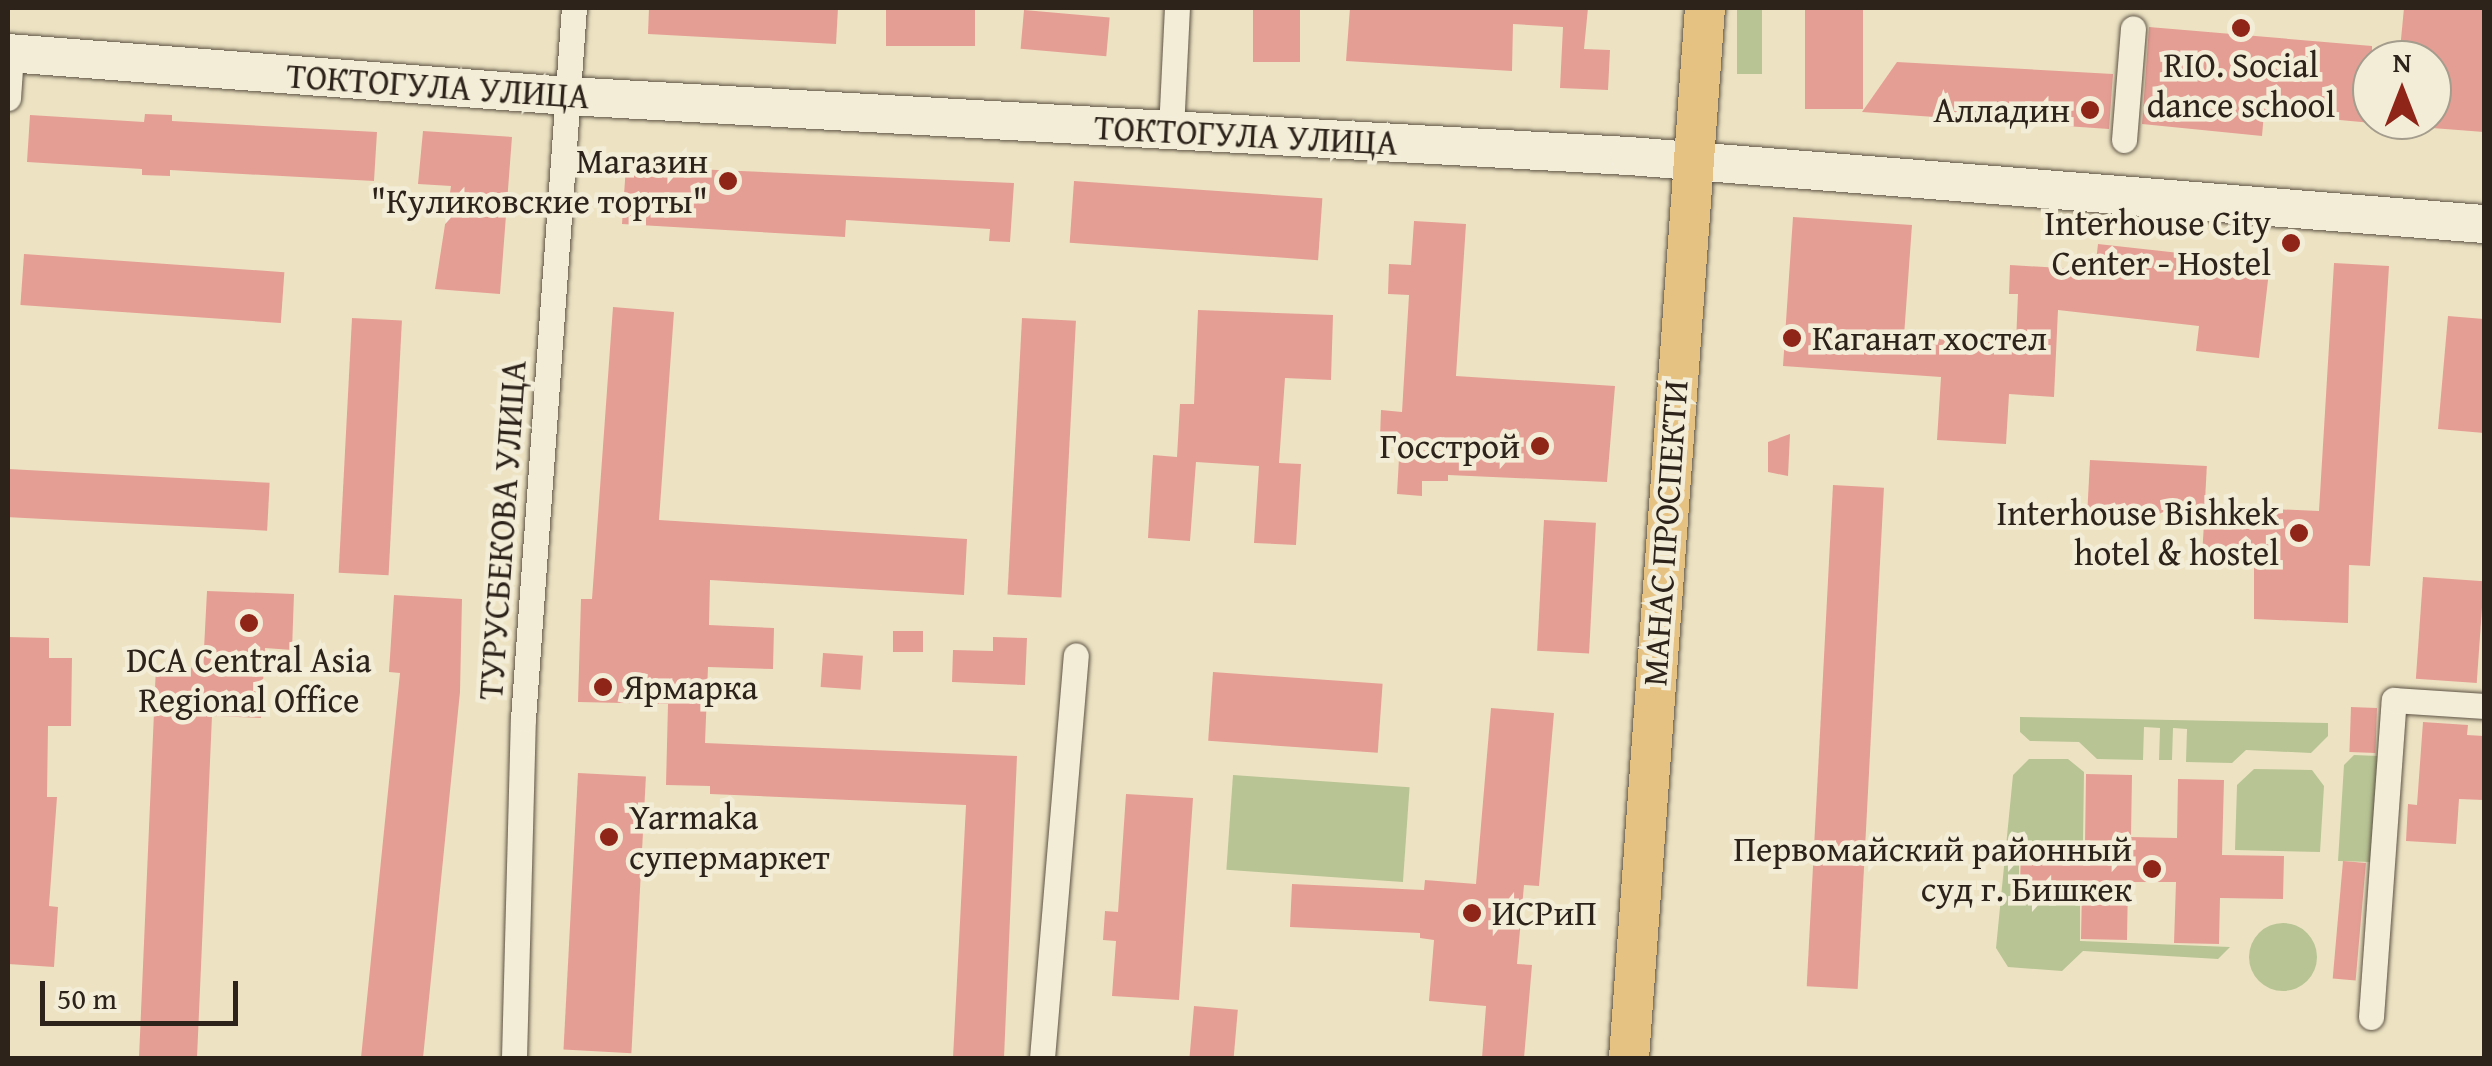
<!DOCTYPE html>
<meta charset="utf-8">
<style>
body{margin:0}
#map{position:relative;width:2492px;height:1066px;overflow:hidden;background:#ede3c3;font-family:"Gentium Book Plus",serif}
div>[style]{position:absolute}
[style*='--x']{left:calc(var(--x)*1px);top:calc(var(--y)*1px);width:calc(var(--w)*1px);rotate:calc(var(--a)*1deg)}
.green>*{inset:0;background:#b8c494;transform-origin:0 0}
.round{border-radius:50%}
.building>*{inset:0;background:#e59e94;transform-origin:0 0}
.roads{filter:drop-shadow(0 0 2px #5d5344) drop-shadow(0 0 2px #5d5344)}
.minor>*{height:25px;margin:-12.5px;padding:0 12.5px;transform-origin:12.5px;border-radius:12.5px;background:#f3edd8}
.secondary>*{height:38px;margin:-19px;padding:0 19px;transform-origin:19px;border-radius:19px;background:#f3edd8}
.primary>*{height:40px;margin:-20px;padding:0 20px;transform-origin:20px;border-radius:20px;background:#e6c282}
.dots>*{width:28px;height:28px;translate:-50% -50%;box-sizing:border-box;border:5px solid #f3edd8;border-radius:50%}
span{translate:-50% -50%;white-space:nowrap;text-align:center;line-height:1.15;-webkit-text-stroke:9px #f3edd8;paint-order:stroke}
.poi-label{font-size:35px;color:#2d231a}
.right{translate:-100% -50%;text-align:right}
.left{translate:0 -50%;text-align:left}
.street-label{font-size:35px;color:#2d231a}
.frame{position:absolute;inset:0;border:10px solid #2d231a;pointer-events:none}
.north{position:absolute;left:2352px;top:40px;width:100px;height:100px;box-sizing:border-box;background:#f3edd8;border:2px solid #a49c8c;border-radius:50%;rotate:0deg;font-size:28px;font-weight:700;line-height:40px;text-align:center;color:#2d231a}
.north::after{content:'';display:block;margin:auto;width:35px;height:45px;background:#8f2418;clip-path:polygon(50% 0,100% 100%,50% 72%,0 100%)}
.scale{position:absolute;left:40px;top:981px;width:198px;height:45px;box-sizing:border-box;border:5px solid #2d231a;border-top:0;padding-left:12px;font-size:30px;line-height:35px;white-space:nowrap;color:#2d231a;-webkit-text-stroke:8px #f3edd8;paint-order:stroke}
</style>
<div id="map">
<div class="green">
<i style="left:1737px;top:8px;width:25px;height:66px"></i>
<i style="clip-path:polygon(2020px 717px,2328px 723px,2328px 736px,2311px 753px,2246px 750px,2232px 763px,2186px 762px,2187px 729px,2173px 728px,2172px 760px,2159px 760px,2160px 728px,2144px 727px,2143px 760px,2097px 759px,2079px 742px,2030px 741px,2020px 732px)"></i>
<i style="clip-path:polygon(2354px 755px,2378px 756px,2371px 862px,2338px 861px,2344px 765px)"></i>
<i style="clip-path:polygon(2029px 759px,2068px 759px,2084px 772px,2083px 843px,2019px 842px,2019px 889px,2080px 891px,2080px 941px,2230px 947px,2218px 959px,2083px 951px,2062px 971px,2008px 967px,1996px 948px,2013px 775px)"></i>
<i style="clip-path:polygon(2254px 769px,2312px 770px,2324px 786px,2320px 852px,2235px 850px,2237px 785px)"></i>
<i style="left:1233px;top:775px;width:177px;height:95px;rotate:4deg"></i>
<i class="round" style="left:2249px;top:923px;width:68px;height:68px"></i>
</div>
<div class="building">
<i style="clip-path:polygon(649px 8px,838px 8px,836px 44px,648px 34px)"></i>
<i style="left:886px;top:8px;width:89px;height:38px"></i>
<i style="left:1253px;top:8px;width:47px;height:54px"></i>
<i style="clip-path:polygon(1350px 8px,1588px 8px,1584px 49px,1610px 50px,1608px 90px,1560px 88px,1563px 27px,1513px 24px,1512px 71px,1346px 61px)"></i>
<i style="left:1805px;top:8px;width:58px;height:101px"></i>
<i style="clip-path:polygon(2404px 8px,2484px 8px,2484px 132px,2432px 128px,2432px 60px,2399px 60px)"></i>
<i style="left:1024px;top:10px;width:86px;height:39px;rotate:5deg"></i>
<i style="clip-path:polygon(2149px 27px,2372px 46px,2372px 123px,2264px 113px,2262px 136px,2142px 124px)"></i>
<i style="clip-path:polygon(1897px 62px,2113px 74px,2109px 129px,1862px 112px)"></i>
<i style="clip-path:polygon(145px 114px,172px 115px,172px 121px,377px 132px,374px 181px,170px 170px,170px 176px,142px 175px,142px 169px,27px 162px,30px 115px,144px 122px)"></i>
<i style="clip-path:polygon(423px 131px,512px 137px,500px 294px,435px 289px,451px 186px,418px 184px)"></i>
<i style="clip-path:polygon(626px 166px,1014px 183px,1010px 242px,989px 241px,990px 229px,846px 220px,845px 237px,622px 224px)"></i>
<i style="left:1074px;top:181px;width:249px;height:62px;rotate:4deg"></i>
<i style="clip-path:polygon(1793px 217px,1912px 225px,1904px 336px,2016px 343px,2018px 294px,2009px 294px,2010px 265px,2095px 270px,2098px 244px,2270px 263px,2259px 358px,2196px 351px,2199px 326px,2058px 310px,2054px 397px,2009px 394px,2006px 444px,1937px 440px,1941px 377px,1783px 366px)"></i>
<i style="clip-path:polygon(1414px 221px,1466px 224px,1456px 376px,1615px 386px,1607px 482px,1448px 475px,1448px 481px,1422px 481px,1422px 496px,1397px 494px,1400px 440px,1380px 438px,1381px 410px,1402px 412px,1409px 295px,1388px 294px,1389px 264px,1411px 265px)"></i>
<i style="left:24px;top:254px;width:261px;height:51px;rotate:4deg"></i>
<i style="clip-path:polygon(2334px 263px,2389px 266px,2370px 566px,2349px 565px,2348px 623px,2254px 619px,2254px 560px,2202px 557px,2205px 506px,2319px 511px)"></i>
<i style="clip-path:polygon(613px 307px,674px 312px,659px 520px,967px 539px,964px 595px,710px 580px,709px 625px,774px 628px,773px 669px,708px 667px,705px 743px,1017px 756px,1004px 1058px,953px 1058px,966px 805px,710px 794px,710px 786px,666px 785px,668px 704px,578px 702px,581px 599px,592px 599px)"></i>
<i style="clip-path:polygon(1198px 310px,1333px 315px,1331px 380px,1285px 378px,1279px 463px,1301px 464px,1296px 545px,1254px 543px,1259px 466px,1196px 462px,1190px 541px,1148px 538px,1153px 455px,1177px 457px,1180px 404px,1194px 404px)"></i>
<i style="clip-path:polygon(2448px 316px,2484px 319px,2484px 433px,2438px 429px)"></i>
<i style="left:352px;top:318px;width:50px;height:255px;rotate:3deg"></i>
<i style="left:1022px;top:318px;width:54px;height:277px;rotate:3deg"></i>
<i style="clip-path:polygon(1790px 434px,1788px 476px,1768px 472px,1768px 442px)"></i>
<i style="left:2090px;top:460px;width:117px;height:50px;rotate:3deg"></i>
<i style="left:8px;top:469px;width:262px;height:48px;rotate:3deg"></i>
<i style="left:1833px;top:485px;width:51px;height:502px;rotate:3deg"></i>
<i style="left:1544px;top:520px;width:52px;height:131px;rotate:3deg"></i>
<i style="left:2423px;top:577px;width:61px;height:102px;rotate:4deg"></i>
<i style="clip-path:polygon(207px 591px,294px 594px,292px 650px,265px 648px,261px 718px,212px 716px,197px 1058px,139px 1058px,156px 666px,203px 668px)"></i>
<i style="clip-path:polygon(394px 595px,462px 599px,460px 692px,423px 1058px,361px 1058px,400px 673px,389px 672px)"></i>
<i style="left:893px;top:631px;width:30px;height:21px"></i>
<i style="clip-path:polygon(8px 637px,49px 638px,49px 658px,72px 658px,71px 726px,48px 726px,47px 797px,57px 797px,49px 906px,58px 907px,54px 967px,8px 964px)"></i>
<i style="clip-path:polygon(993px 637px,1027px 638px,1025px 685px,952px 682px,953px 650px,993px 651px)"></i>
<i style="left:823px;top:653px;width:40px;height:34px;rotate:4deg"></i>
<i style="left:1213px;top:672px;width:170px;height:69px;rotate:4deg"></i>
<i style="left:2351px;top:707px;width:26px;height:45px;rotate:2deg"></i>
<i style="clip-path:polygon(1491px 708px,1554px 713px,1539px 886px,1524px 885px,1517px 964px,1532px 965px,1524px 1058px,1482px 1058px,1486px 1006px,1429px 1001px,1434px 940px,1420px 938px,1420px 933px,1290px 927px,1292px 884px,1424px 890px,1425px 880px,1476px 884px)"></i>
<i style="clip-path:polygon(2423px 722px,2468px 725px,2467px 735px,2484px 736px,2484px 800px,2459px 799px,2456px 844px,2406px 841px,2408px 804px,2417px 805px)"></i>
<i style="left:578px;top:773px;width:68px;height:277px;rotate:3deg"></i>
<i style="clip-path:polygon(2086px 774px,2132px 775px,2131px 837px,2177px 838px,2178px 779px,2224px 780px,2222px 855px,2284px 856px,2283px 899px,2220px 898px,2219px 944px,2174px 943px,2176px 882px,2128px 882px,2127px 940px,2081px 939px,2082px 889px,2020px 888px,2021px 844px,2085px 845px)"></i>
<i style="clip-path:polygon(1126px 794px,1193px 798px,1179px 1000px,1112px 996px,1116px 941px,1103px 940px,1105px 911px,1118px 912px)"></i>
<i style="left:2343px;top:861px;width:23px;height:118px;rotate:5deg"></i>
<i style="left:1194px;top:1006px;width:44px;height:52px;rotate:5deg"></i>
</div>
<div class="roads">
<div class="minor">
<i style="--x:8;--y:98;--w:44;--a:-86.1"></i>
<i style="--x:1171;--y:130;--w:122;--a:-87.2"></i>
<i style="--x:2124;--y:140;--w:112;--a:-85.4"></i>
<i style="--x:2371;--y:1017;--w:318;--a:-85.9"></i>
<i style="--x:2394;--y:700;--w:90;--a:3.8"></i>
<i style="--x:514;--y:1058;--w:339;--a:-88.5"></i>
<i style="--x:523;--y:719;--w:713;--a:-85.9"></i>
<i style="--x:1042;--y:1058;--w:404;--a:-85.2"></i>
</div>
<div class="secondary">
<i style="--x:8;--y:53;--w:562;--a:4.39"></i>
<i style="--x:568;--y:96;--w:1063;--a:3.24"></i>
<i style="--x:1629;--y:156;--w:858;--a:4.55"></i>
</div>
<div class="primary">
<i style="--x:1629;--y:1058;--w:1053;--a:-85.86"></i>
</div>
</div>
<div class="dots">
<i style="left:2241px;top:28px;background:#8f2418"></i>
<i style="left:2090px;top:110px;background:#8f2418"></i>
<i style="left:728px;top:181px;background:#8f2418"></i>
<i style="left:2291px;top:243px;background:#8f2418"></i>
<i style="left:1792px;top:338px;background:#8f2418"></i>
<i style="left:1540px;top:446px;background:#8f2418"></i>
<i style="left:2299px;top:533px;background:#8f2418"></i>
<i style="left:249px;top:623px;background:#8f2418"></i>
<i style="left:603px;top:687px;background:#8f2418"></i>
<i style="left:609px;top:837px;background:#8f2418"></i>
<i style="left:2152px;top:869px;background:#8f2418"></i>
<i style="left:1472px;top:913px;background:#8f2418"></i>
</div>
<div class="poi-label">
<span style="left:2241px;top:85px">RIO. Social<br>dance school</span>
<span class="right" style="left:2070px;top:110px">Алладин</span>
<span class="right" style="left:708px;top:181px">Магазин<br>"Куликовские торты"</span>
<span class="right" style="left:2271px;top:243px">Interhouse City<br>Center - Hostel</span>
<span class="left" style="left:1812px;top:338px">Каганат хостел</span>
<span class="right" style="left:1520px;top:446px">Госстрой</span>
<span class="right" style="left:2279px;top:533px">Interhouse Bishkek<br>hotel &amp; hostel</span>
<span style="left:249px;top:680px">DCA Central Asia<br>Regional Office</span>
<span class="left" style="left:623px;top:687px">Ярмарка</span>
<span class="left" style="left:629px;top:837px">Yarmaka<br>супермаркет</span>
<span class="right" style="left:2132px;top:869px">Первомайский районный<br>суд г. Бишкек</span>
<span class="left" style="left:1492px;top:913px">ИСРиП</span>
</div>
<div class="street-label">
<span style="left:438px;top:86px;rotate:4deg">ТОКТОГУЛА УЛИЦА</span>
<span style="left:1246px;top:135px;rotate:3deg">ТОКТОГУЛА УЛИЦА</span>
<span style="left:502px;top:530px;rotate:-86deg">ТУРУСБЕКОВА УЛИЦА</span>
<span style="left:1665px;top:533px;rotate:-86deg">МАНАС ПРОСПЕКТИ</span>
</div>
<div class="frame"></div>
<div class="north">N</div>
<div class="scale">50 m</div>
</div>
